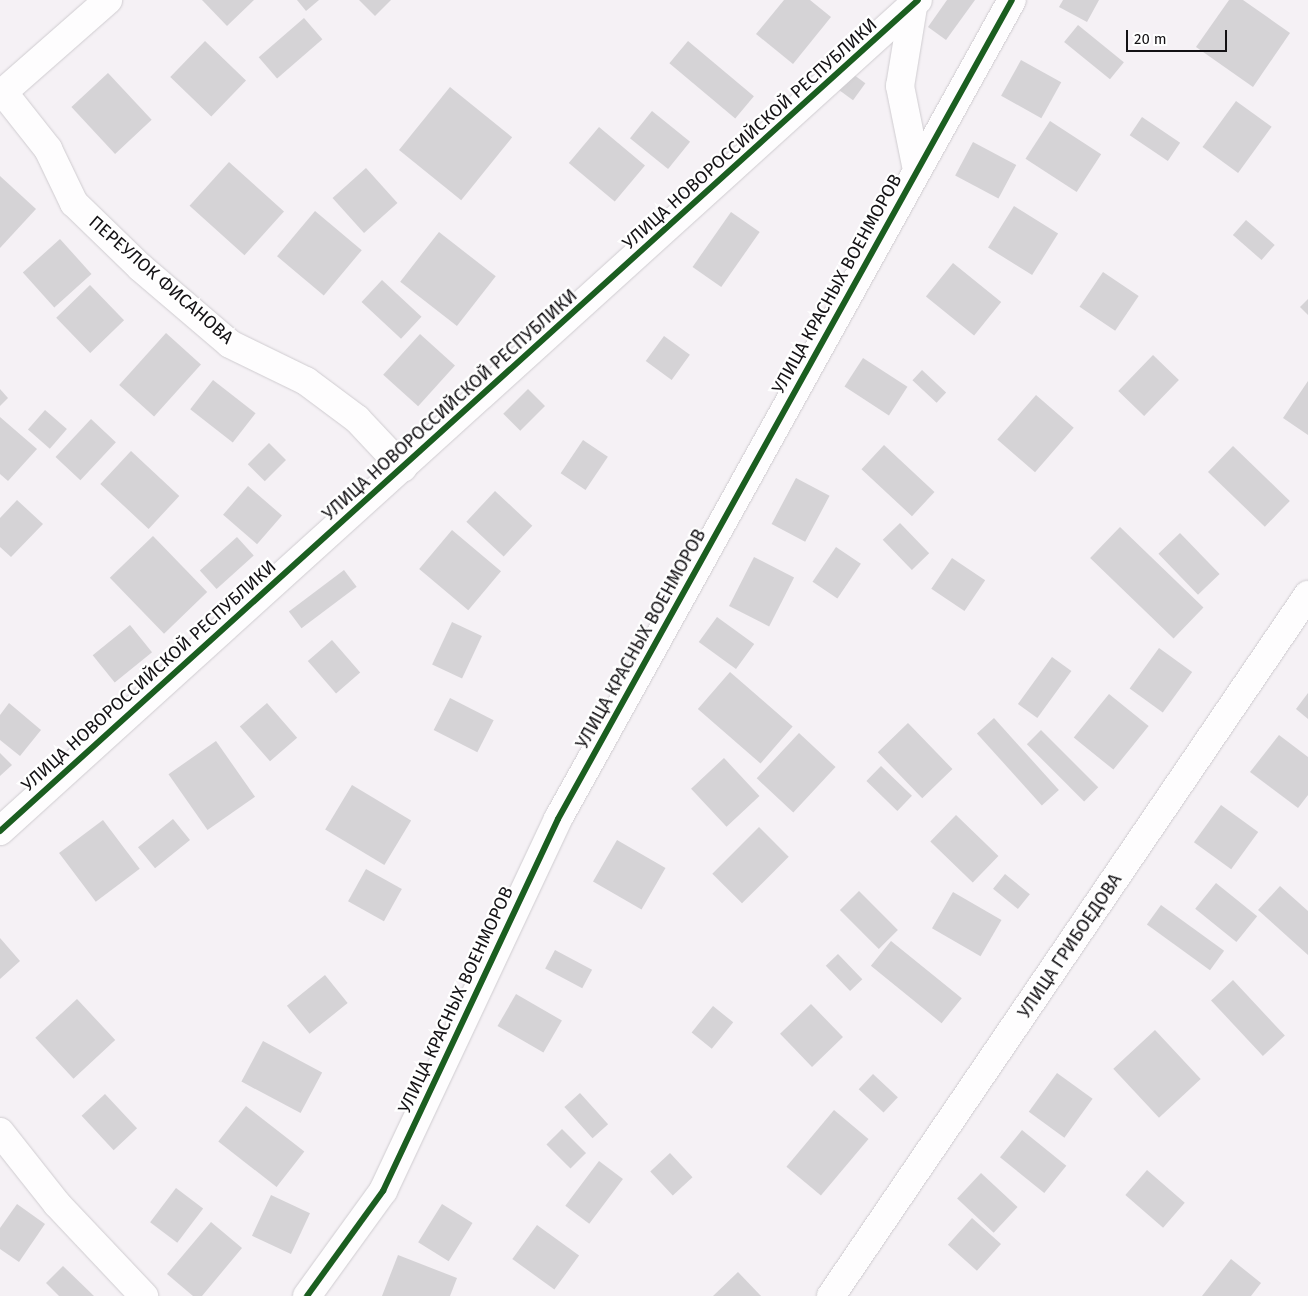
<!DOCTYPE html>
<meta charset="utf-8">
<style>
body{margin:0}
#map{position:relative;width:1308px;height:1296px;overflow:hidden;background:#f5f1f5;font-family:"Fira Sans",sans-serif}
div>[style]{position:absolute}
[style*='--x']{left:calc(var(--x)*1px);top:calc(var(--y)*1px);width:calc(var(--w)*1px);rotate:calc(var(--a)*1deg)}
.building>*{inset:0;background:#d5d3d6;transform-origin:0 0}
.roads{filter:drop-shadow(0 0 1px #cfccd0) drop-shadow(0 0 1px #cfccd0)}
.minor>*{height:28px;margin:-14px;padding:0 14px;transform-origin:14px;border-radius:14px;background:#fefdfe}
.cycleway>*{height:6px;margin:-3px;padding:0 3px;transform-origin:3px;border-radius:3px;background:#1b5e20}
span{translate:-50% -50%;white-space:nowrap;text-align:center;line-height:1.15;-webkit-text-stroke:4.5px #fff;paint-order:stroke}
.street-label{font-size:18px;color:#141215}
.scale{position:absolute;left:1126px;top:30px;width:101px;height:22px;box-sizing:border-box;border:2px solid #141215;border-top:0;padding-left:6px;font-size:15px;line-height:18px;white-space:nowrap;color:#141215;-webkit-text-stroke:4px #fff;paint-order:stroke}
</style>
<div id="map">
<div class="building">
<i style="clip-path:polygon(202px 0,254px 0,227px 26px)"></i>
<i style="clip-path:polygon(297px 0,319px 0,306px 11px)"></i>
<i style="clip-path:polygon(359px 0,391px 0,375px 16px)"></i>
<i style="clip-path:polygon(784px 0,810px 0,831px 17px,793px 64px,756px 34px)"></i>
<i style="clip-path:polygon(947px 0,975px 0,946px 40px,928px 27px)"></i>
<i style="clip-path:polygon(1063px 0,1099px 0,1087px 22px,1059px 7px)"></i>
<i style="clip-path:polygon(1229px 0,1243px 0,1290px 33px,1253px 87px,1196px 47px)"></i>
<i style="left:304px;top:18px;width:28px;height:60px;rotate:49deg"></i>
<i style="left:1078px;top:25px;width:59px;height:22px;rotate:39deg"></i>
<i style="left:205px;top:41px;width:57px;height:50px;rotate:44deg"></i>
<i style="left:688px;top:41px;width:86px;height:29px;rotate:40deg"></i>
<i style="left:1021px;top:60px;width:46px;height:41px;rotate:29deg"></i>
<i style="left:850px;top:72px;width:19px;height:21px;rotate:36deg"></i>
<i style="left:108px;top:73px;width:64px;height:50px;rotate:47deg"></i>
<i style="left:450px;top:87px;width:80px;height:81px;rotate:39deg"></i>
<i style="left:1236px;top:101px;width:44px;height:57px;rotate:36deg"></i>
<i style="left:652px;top:111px;width:49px;height:35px;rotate:39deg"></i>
<i style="left:1142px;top:117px;width:46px;height:22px;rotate:34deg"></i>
<i style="left:1050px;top:121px;width:61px;height:45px;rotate:33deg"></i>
<i style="left:599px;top:127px;width:60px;height:47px;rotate:40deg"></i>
<i style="left:973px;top:142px;width:49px;height:38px;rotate:28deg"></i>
<i style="left:229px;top:162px;width:74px;height:59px;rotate:42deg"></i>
<i style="left:366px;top:168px;width:47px;height:45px;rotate:48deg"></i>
<i style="clip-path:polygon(0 176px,36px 209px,0 248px)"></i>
<i style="left:1014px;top:206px;width:52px;height:49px;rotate:32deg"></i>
<i style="left:315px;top:211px;width:61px;height:59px;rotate:40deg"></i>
<i style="left:731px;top:212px;width:35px;height:67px;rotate:35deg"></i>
<i style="left:1246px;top:220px;width:38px;height:20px;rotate:41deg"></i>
<i style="left:439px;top:232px;width:72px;height:63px;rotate:38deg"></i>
<i style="left:60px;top:239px;width:47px;height:50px;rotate:48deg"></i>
<i style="left:953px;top:263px;width:62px;height:43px;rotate:39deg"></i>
<i style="left:1103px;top:272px;width:43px;height:42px;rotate:34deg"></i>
<i style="left:382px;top:280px;width:54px;height:30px;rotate:43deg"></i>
<i style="left:90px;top:285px;width:49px;height:47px;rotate:46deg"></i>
<i style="clip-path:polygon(1308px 299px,1308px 315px,1300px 307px)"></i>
<i style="left:166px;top:333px;width:47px;height:70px;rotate:42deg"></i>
<i style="left:420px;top:334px;width:47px;height:55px;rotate:42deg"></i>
<i style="left:664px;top:336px;width:32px;height:31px;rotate:36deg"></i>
<i style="left:1153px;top:355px;width:36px;height:50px;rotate:44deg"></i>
<i style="left:863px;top:358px;width:53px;height:34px;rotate:33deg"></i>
<i style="left:922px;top:370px;width:33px;height:14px;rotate:43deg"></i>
<i style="left:213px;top:380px;width:54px;height:37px;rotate:38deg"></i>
<i style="clip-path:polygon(1308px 381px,1308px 435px,1283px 418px)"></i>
<i style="clip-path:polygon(0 389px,8px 398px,0 406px)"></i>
<i style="left:528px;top:389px;width:24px;height:35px;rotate:45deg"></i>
<i style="left:1036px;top:395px;width:50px;height:59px;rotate:41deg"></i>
<i style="left:45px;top:410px;width:29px;height:26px;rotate:41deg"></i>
<i style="clip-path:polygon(0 417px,37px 449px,8px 481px,0 474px)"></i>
<i style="left:91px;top:419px;width:34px;height:52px;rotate:43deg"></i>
<i style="left:583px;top:440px;width:30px;height:40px;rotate:34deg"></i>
<i style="left:269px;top:443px;width:24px;height:30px;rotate:45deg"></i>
<i style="left:884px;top:445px;width:69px;height:33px;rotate:43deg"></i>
<i style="left:1233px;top:446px;width:79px;height:36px;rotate:44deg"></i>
<i style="left:131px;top:451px;width:66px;height:45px;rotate:43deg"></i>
<i style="left:796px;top:478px;width:38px;height:52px;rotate:28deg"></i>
<i style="left:248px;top:486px;width:45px;height:38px;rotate:41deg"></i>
<i style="left:495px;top:491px;width:51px;height:42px;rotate:43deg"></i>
<i style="clip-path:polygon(17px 500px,43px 524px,11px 557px,0 547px,0 518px)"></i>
<i style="left:900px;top:523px;width:42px;height:24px;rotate:46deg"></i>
<i style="left:1120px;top:527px;width:116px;height:43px;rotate:44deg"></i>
<i style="left:452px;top:530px;width:64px;height:51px;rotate:40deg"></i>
<i style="left:1180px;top:533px;width:57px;height:30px;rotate:46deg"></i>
<i style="left:153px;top:536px;width:78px;height:60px;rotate:46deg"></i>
<i style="left:237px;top:537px;width:25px;height:50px;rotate:48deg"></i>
<i style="left:836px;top:547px;width:30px;height:42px;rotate:34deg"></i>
<i style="left:754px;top:557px;width:45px;height:55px;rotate:27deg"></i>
<i style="left:952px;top:558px;width:40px;height:37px;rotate:34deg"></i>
<i style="left:344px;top:570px;width:21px;height:69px;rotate:53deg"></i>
<i style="left:717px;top:617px;width:46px;height:31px;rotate:36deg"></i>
<i style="left:452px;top:622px;width:33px;height:47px;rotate:25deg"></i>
<i style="left:130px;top:625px;width:35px;height:48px;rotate:51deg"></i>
<i style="left:332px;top:640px;width:43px;height:32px;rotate:49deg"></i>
<i style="left:1159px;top:648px;width:41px;height:50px;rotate:36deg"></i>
<i style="left:1052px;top:657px;width:24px;height:58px;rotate:36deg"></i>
<i style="left:730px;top:672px;width:83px;height:49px;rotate:41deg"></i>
<i style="clip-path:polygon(1308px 693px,1308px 719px,1296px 709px)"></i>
<i style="left:1109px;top:694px;width:51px;height:56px;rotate:39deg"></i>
<i style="left:450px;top:698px;width:49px;height:36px;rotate:27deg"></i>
<i style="clip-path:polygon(9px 703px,41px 730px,20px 756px,0 740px,0 715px)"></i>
<i style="left:267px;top:703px;width:46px;height:36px;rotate:49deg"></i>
<i style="left:994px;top:718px;width:97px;height:23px;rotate:48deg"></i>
<i style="left:908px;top:723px;width:64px;height:42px;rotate:46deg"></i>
<i style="left:1041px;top:730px;width:81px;height:20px;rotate:45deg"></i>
<i style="left:799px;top:733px;width:50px;height:62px;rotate:43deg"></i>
<i style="clip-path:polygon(1279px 735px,1308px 757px,1308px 795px,1298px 808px,1250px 772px)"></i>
<i style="left:216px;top:741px;width:68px;height:58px;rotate:55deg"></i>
<i style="clip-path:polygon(0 753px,12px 765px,0 776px)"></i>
<i style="left:724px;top:758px;width:52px;height:45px;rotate:47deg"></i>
<i style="left:881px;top:766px;width:43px;height:21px;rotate:44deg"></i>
<i style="left:352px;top:785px;width:69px;height:52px;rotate:31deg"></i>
<i style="left:1221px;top:805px;width:46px;height:46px;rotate:36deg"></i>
<i style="left:956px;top:815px;width:59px;height:37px;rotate:44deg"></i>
<i style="left:173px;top:819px;width:27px;height:45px;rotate:51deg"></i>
<i style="left:103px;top:820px;width:61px;height:55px;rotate:53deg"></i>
<i style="left:759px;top:827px;width:42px;height:66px;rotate:45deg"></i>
<i style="left:617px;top:840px;width:56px;height:48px;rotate:30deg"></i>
<i style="left:366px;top:869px;width:41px;height:37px;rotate:29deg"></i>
<i style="left:1005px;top:874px;width:32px;height:19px;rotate:39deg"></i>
<i style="left:1216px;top:883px;width:53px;height:33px;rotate:39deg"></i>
<i style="clip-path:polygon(1280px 886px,1308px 911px,1308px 955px,1258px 910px)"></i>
<i style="left:859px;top:891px;width:55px;height:27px;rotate:45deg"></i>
<i style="left:953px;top:892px;width:56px;height:42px;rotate:30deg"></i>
<i style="left:1161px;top:905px;width:78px;height:24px;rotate:36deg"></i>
<i style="clip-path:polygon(0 938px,20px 961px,0 979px)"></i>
<i style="left:891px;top:941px;width:91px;height:32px;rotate:39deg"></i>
<i style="left:555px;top:950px;width:42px;height:21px;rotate:28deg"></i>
<i style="left:838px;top:954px;width:35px;height:17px;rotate:46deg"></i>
<i style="left:325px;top:975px;width:36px;height:49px;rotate:51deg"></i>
<i style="left:1233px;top:980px;width:76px;height:30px;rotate:47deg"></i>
<i style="left:516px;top:994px;width:53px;height:37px;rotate:30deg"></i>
<i style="left:77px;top:999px;width:56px;height:57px;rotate:47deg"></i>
<i style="left:811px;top:1004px;width:46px;height:43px;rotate:46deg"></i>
<i style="left:713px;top:1006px;width:26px;height:34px;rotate:39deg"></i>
<i style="left:1155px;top:1030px;width:67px;height:57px;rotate:47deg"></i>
<i style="left:263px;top:1041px;width:67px;height:46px;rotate:28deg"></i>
<i style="left:1057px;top:1073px;width:44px;height:48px;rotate:36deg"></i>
<i style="left:873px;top:1074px;width:34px;height:21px;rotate:43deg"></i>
<i style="left:580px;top:1093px;width:42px;height:21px;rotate:48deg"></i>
<i style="left:105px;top:1094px;width:47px;height:32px;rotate:47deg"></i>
<i style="left:246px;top:1106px;width:74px;height:45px;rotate:38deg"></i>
<i style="left:834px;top:1110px;width:45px;height:74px;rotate:40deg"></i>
<i style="left:562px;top:1129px;width:34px;height:22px;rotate:45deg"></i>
<i style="left:1022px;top:1130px;width:57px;height:35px;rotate:39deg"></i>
<i style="left:670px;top:1153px;width:33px;height:27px;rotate:47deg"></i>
<i style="left:599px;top:1161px;width:30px;height:56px;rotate:37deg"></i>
<i style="left:1147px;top:1170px;width:50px;height:33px;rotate:41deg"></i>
<i style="left:981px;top:1173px;width:50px;height:35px;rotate:43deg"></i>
<i style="left:176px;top:1188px;width:34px;height:43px;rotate:37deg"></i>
<i style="left:271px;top:1195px;width:43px;height:45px;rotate:25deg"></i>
<i style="clip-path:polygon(17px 1204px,45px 1224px,19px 1262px,0 1249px,0 1228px)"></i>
<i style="left:442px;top:1204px;width:36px;height:45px;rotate:32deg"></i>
<i style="left:972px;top:1218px;width:39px;height:36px;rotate:42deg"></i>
<i style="clip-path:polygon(211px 1222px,242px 1248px,202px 1296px,193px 1296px,167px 1274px)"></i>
<i style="left:537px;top:1225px;width:52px;height:42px;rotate:36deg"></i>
<i style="clip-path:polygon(398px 1255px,457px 1278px,450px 1296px,382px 1296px)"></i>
<i style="clip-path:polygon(1231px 1259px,1261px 1283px,1251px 1296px,1202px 1296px)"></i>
<i style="clip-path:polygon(63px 1266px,94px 1296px,59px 1296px,46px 1283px)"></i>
<i style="clip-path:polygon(738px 1272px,761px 1296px,713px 1296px)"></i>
</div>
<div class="roads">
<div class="minor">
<i style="--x:913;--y:7;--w:80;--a:99.3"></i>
<i style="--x:900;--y:86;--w:86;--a:78.6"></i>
<i style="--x:3;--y:92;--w:73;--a:51.7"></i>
<i style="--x:48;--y:149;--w:60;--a:64.3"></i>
<i style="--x:74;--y:203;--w:92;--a:44.1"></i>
<i style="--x:140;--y:267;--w:118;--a:40.5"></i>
<i style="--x:230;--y:344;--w:85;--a:26"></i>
<i style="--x:306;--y:381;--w:64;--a:36.7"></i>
<i style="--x:357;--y:419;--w:67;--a:46.8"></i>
<i style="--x:0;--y:95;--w:144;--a:-41.3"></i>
<i style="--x:0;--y:831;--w:1238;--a:-42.15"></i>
<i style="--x:0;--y:1132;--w:92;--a:51.6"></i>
<i style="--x:57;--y:1204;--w:127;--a:46.6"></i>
<i style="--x:307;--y:1296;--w:130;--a:-54.1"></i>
<i style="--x:383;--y:1191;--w:411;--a:-64.8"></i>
<i style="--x:558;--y:819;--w:936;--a:-61"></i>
<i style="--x:831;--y:1296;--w:848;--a:-55.77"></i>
</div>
</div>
<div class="cycleway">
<i style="--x:0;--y:831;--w:1238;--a:-42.15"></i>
<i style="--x:307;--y:1296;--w:130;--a:-54.1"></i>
<i style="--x:383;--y:1191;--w:411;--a:-64.8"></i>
<i style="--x:558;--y:819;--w:936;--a:-61"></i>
</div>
<div class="street-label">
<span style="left:750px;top:134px;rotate:-42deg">УЛИЦА НОВОРОССИЙСКОЙ РЕСПУБЛИКИ</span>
<span style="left:161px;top:280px;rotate:41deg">ПЕРЕУЛОК ФИСАНОВА</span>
<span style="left:837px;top:284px;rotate:-61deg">УЛИЦА КРАСНЫХ ВОЕНМОРОВ</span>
<span style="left:450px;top:405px;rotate:-42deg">УЛИЦА НОВОРОССИЙСКОЙ РЕСПУБЛИКИ</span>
<span style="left:641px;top:639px;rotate:-61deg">УЛИЦА КРАСНЫХ ВОЕНМОРОВ</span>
<span style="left:149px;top:676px;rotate:-42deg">УЛИЦА НОВОРОССИЙСКОЙ РЕСПУБЛИКИ</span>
<span style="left:1070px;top:946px;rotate:-56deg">УЛИЦА ГРИБОЕДОВА</span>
<span style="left:456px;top:1000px;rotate:-65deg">УЛИЦА КРАСНЫХ ВОЕНМОРОВ</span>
</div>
<div class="scale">20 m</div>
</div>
